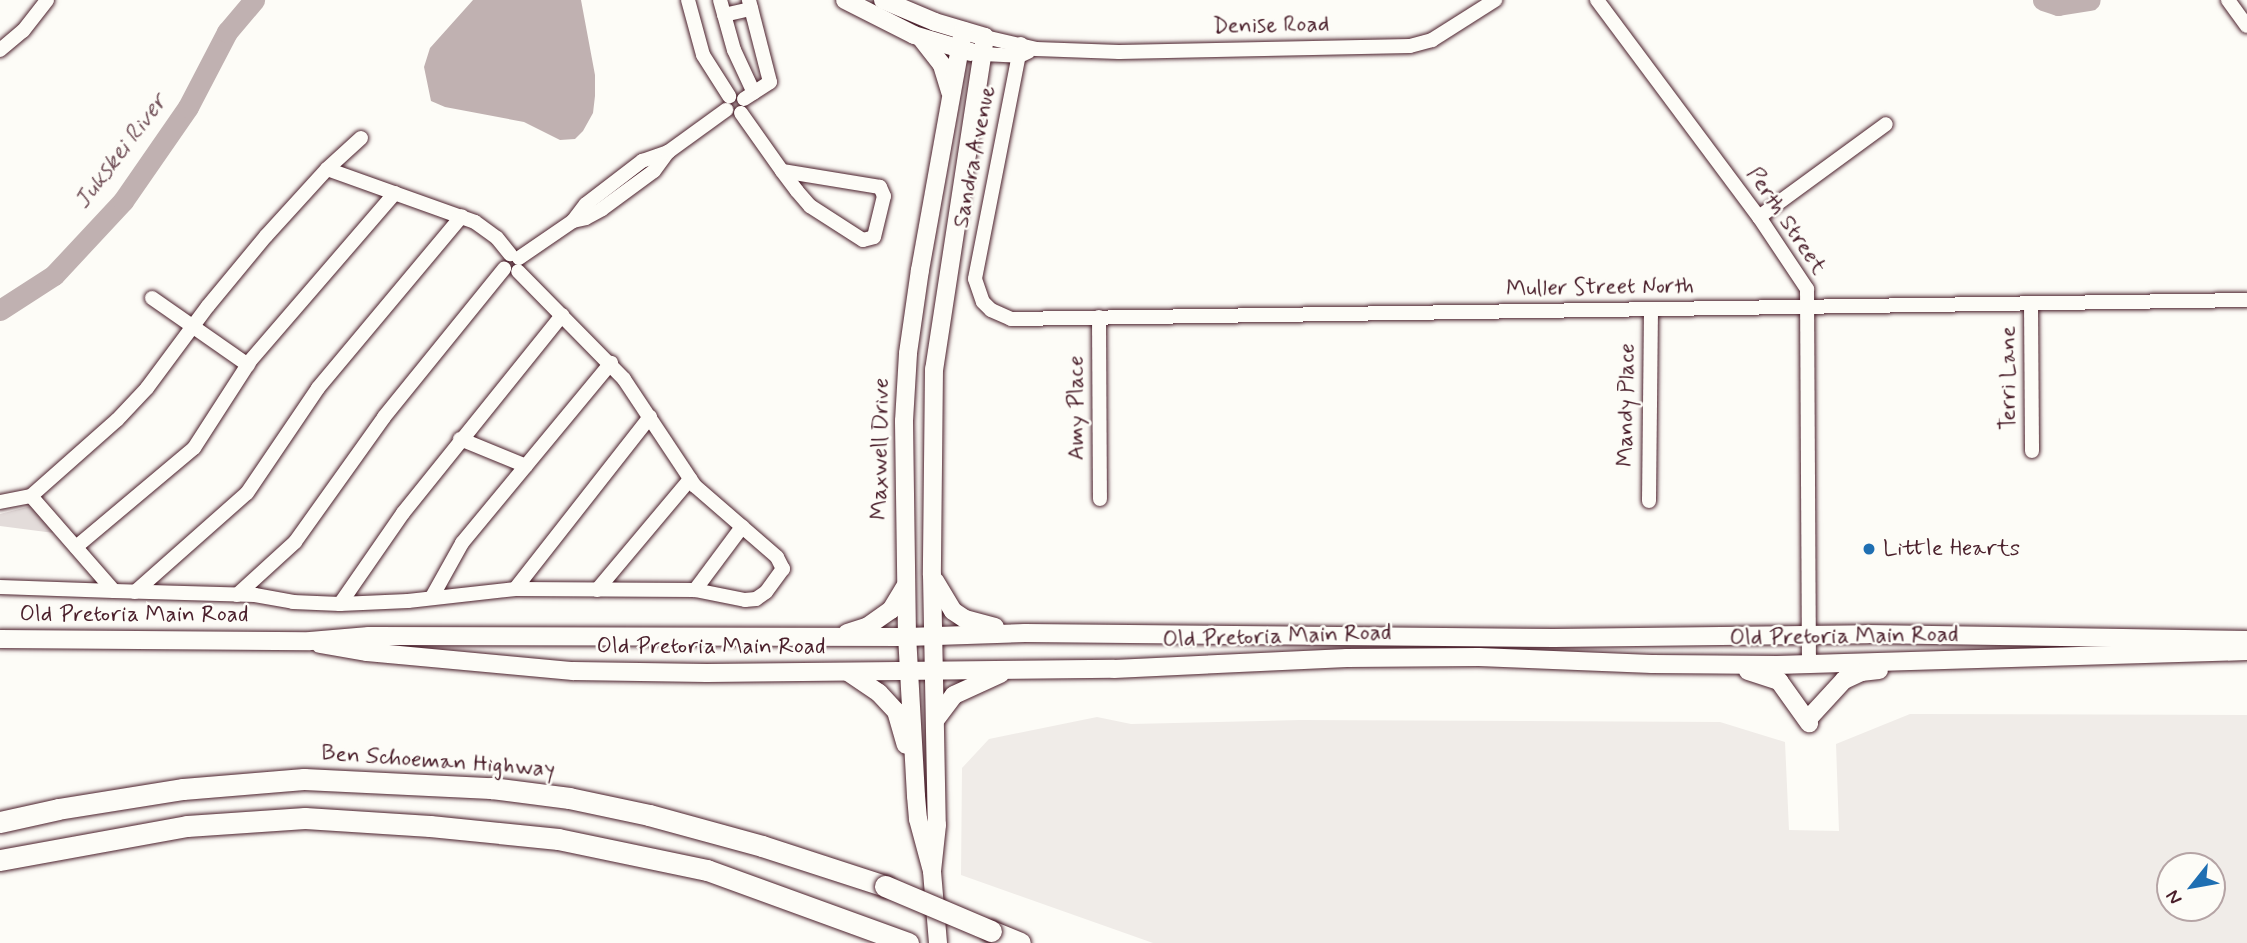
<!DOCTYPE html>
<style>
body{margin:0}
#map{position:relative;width:2247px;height:943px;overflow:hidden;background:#fdfcf7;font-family:Mynerve,sans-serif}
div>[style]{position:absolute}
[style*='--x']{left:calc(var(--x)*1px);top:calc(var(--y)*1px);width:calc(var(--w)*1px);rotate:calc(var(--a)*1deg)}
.built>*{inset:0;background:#f0ece8}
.green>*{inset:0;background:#e3dcda}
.water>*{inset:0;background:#c0b1b1}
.river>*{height:21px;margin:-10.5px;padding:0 10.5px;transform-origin:10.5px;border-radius:10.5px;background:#c0b1b1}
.roads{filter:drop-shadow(0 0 2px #4a1f2b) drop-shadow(0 0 2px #4a1f2b)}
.minor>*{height:14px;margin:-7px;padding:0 7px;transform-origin:7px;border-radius:7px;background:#fdfcf7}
.major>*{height:18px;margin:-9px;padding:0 9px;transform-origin:9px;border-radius:9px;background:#fdfcf7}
.highway>*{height:21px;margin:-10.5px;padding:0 10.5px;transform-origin:10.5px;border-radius:10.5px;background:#fdfcf7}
.bridges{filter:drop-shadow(0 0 2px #4a1f2b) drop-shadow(0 0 2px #4a1f2b)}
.highway-bridge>*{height:21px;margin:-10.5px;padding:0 10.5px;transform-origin:10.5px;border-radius:10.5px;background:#fdfcf7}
.dots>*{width:19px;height:19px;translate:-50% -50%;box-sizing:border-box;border:4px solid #fdfcf7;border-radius:50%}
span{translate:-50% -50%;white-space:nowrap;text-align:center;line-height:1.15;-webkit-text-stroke:5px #fdfcf7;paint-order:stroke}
.street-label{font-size:23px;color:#4a1f2b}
.poi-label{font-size:23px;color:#4a1f2b}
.left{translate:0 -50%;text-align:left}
.water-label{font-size:24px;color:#73525a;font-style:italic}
.north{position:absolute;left:2156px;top:852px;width:70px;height:70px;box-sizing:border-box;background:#fdfcf7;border:2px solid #b5a4a5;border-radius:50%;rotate:239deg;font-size:19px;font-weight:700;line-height:28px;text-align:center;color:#4a1f2b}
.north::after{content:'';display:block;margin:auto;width:24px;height:32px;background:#1f6fb2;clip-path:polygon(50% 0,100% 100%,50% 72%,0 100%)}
</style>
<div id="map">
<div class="built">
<i style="clip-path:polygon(evenodd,1910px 714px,2247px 715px,2247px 943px,1153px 943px,961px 875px,962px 768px,989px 739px,1097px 717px,1131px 724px,1300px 720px,1720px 722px,1785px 742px,1789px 830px,1839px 831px,1836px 744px,1910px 714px,2170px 866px,2212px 866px,2212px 908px,2170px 908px,2170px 866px)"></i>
</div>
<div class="green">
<i style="clip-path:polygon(31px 506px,54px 533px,0 526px,0 514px)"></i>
</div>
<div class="water">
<i style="clip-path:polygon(473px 0,581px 0,595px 75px,595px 96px,593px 113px,583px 131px,575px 139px,560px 140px,524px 122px,445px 107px,431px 101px,424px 67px,430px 48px)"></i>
</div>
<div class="river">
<i style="--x:2043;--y:0;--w:16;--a:18"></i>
<i style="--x:2058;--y:5;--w:32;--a:-9"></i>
<i style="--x:0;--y:310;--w:64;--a:-32.9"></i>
<i style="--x:54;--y:275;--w:101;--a:-47"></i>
<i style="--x:123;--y:201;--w:114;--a:-55.3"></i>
<i style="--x:188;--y:107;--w:85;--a:-62.5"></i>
<i style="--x:227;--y:32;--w:42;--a:-49.8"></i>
</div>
<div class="roads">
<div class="minor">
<i style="--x:688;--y:0;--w:57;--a:74.7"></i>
<i style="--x:703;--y:55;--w:49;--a:57.6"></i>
<i style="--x:720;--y:0;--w:52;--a:74.4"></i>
<i style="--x:734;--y:50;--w:47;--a:65.1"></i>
<i style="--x:1597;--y:0;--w:271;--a:53.3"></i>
<i style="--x:1759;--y:217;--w:87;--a:56.3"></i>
<i style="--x:1807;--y:289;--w:374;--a:89.7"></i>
<i style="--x:2228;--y:0;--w:32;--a:54"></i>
<i style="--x:724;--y:15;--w:28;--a:-13"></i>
<i style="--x:985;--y:37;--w:52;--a:13.2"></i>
<i style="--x:1036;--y:49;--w:83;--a:2.1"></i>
<i style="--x:1119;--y:52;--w:291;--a:-1.2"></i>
<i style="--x:1410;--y:46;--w:23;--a:-15"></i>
<i style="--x:1432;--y:40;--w:75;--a:-32.4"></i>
<i style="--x:1021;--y:44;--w:239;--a:101.1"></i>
<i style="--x:975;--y:279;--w:24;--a:71"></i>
<i style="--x:983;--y:302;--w:11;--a:45"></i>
<i style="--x:991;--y:310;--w:22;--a:24"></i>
<i style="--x:1011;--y:319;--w:1236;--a:-0.88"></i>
<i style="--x:0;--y:50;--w:30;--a:-40"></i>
<i style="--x:23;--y:31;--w:39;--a:-52"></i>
<i style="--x:983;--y:54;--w:36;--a:3"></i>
<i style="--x:1019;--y:56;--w:10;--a:-24"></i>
<i style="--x:744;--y:99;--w:31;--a:-33"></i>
<i style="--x:770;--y:82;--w:85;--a:-104.4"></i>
<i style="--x:741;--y:113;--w:71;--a:54.7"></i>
<i style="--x:782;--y:171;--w:25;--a:53"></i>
<i style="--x:797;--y:191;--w:20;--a:49"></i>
<i style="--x:810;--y:206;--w:63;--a:32.7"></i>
<i style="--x:863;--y:240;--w:11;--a:-15"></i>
<i style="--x:874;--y:237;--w:42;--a:-76.3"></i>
<i style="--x:884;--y:196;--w:10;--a:-114"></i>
<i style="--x:880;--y:187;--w:99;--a:-170.7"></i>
<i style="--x:327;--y:169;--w:157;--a:19.7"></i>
<i style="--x:475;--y:222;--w:27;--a:36"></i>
<i style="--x:497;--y:238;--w:21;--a:51"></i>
<i style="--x:1759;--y:217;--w:157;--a:-36.2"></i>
<i style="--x:573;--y:221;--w:13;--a:-13"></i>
<i style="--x:586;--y:218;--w:18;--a:-29"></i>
<i style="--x:602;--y:209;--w:64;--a:-36.2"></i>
<i style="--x:654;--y:171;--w:24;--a:-54"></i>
<i style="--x:519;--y:258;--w:65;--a:-34.4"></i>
<i style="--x:573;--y:221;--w:21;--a:-53"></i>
<i style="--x:586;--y:204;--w:71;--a:-37.5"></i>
<i style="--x:642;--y:161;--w:28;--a:-19"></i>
<i style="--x:668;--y:152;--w:72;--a:-35.9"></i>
<i style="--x:152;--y:298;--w:117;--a:34.9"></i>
<i style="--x:2031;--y:304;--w:147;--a:89.6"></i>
<i style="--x:1099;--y:317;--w:182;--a:89.7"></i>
<i style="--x:460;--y:439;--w:71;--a:22.2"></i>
<i style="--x:31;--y:496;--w:126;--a:48.9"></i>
<i style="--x:114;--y:591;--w:141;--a:1.6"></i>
<i style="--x:255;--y:595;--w:39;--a:10"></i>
<i style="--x:293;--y:602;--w:47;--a:2.4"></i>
<i style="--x:340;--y:604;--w:68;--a:-2.5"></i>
<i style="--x:408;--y:601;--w:108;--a:-6.4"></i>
<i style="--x:515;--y:589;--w:180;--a:0.3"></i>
<i style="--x:695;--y:590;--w:51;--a:11.3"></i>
<i style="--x:745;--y:600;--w:11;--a:-5"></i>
<i style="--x:756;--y:599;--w:12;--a:-35"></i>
<i style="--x:766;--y:592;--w:29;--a:-54"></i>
<i style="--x:783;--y:569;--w:13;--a:-117"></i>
<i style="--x:777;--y:557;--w:108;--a:-139.1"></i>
<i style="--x:695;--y:486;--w:128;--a:-123.6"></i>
<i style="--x:624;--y:379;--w:151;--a:-134.5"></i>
<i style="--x:1649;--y:501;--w:191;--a:-89.4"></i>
<i style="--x:0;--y:502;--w:32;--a:-11"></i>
<i style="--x:31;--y:496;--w:115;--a:-41.5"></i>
<i style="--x:117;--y:420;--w:44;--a:-46.8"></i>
<i style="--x:147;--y:388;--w:102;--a:-53.4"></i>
<i style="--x:208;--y:306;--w:91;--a:-50.4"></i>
<i style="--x:266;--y:236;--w:91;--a:-47.7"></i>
<i style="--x:327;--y:169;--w:46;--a:-42.4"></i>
<i style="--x:76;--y:547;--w:154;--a:-40"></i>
<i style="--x:194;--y:448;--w:103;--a:-57.2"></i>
<i style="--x:250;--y:361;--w:222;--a:-49.2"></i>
<i style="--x:0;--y:587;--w:114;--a:2"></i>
<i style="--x:515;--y:589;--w:219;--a:-51.9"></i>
<i style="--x:597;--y:590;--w:145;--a:-50"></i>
<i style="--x:695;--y:590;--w:79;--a:-53.3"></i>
<i style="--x:135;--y:592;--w:149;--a:-41.5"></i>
<i style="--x:247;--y:493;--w:127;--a:-55.9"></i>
<i style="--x:318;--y:388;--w:224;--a:-50.1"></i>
<i style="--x:237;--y:595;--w:79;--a:-42.4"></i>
<i style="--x:295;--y:542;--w:153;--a:-54.5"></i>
<i style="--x:384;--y:417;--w:191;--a:-51"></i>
<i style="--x:432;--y:597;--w:62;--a:-60.9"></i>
<i style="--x:462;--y:543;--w:234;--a:-50.4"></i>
<i style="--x:340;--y:604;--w:111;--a:-55.3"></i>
<i style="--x:403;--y:513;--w:254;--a:-51.2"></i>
</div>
<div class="major">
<i style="--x:845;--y:0;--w:77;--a:26.9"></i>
<i style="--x:914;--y:35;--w:59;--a:16.6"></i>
<i style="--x:883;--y:0;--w:56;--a:22.9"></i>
<i style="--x:935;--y:22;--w:52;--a:16.7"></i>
<i style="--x:985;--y:37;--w:336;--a:98.7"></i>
<i style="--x:934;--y:369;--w:206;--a:90.6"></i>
<i style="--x:932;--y:575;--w:250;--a:88.9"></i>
<i style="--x:937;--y:825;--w:46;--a:96.2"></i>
<i style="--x:921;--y:38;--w:34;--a:52"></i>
<i style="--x:942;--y:65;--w:28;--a:73"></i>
<i style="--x:935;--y:581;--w:35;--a:59"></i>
<i style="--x:953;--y:611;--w:14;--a:34"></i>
<i style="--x:965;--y:619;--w:31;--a:15"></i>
<i style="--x:847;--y:633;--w:22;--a:-18"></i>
<i style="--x:868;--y:626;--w:28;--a:-35"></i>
<i style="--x:891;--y:610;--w:27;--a:-59"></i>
<i style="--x:0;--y:639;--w:310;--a:0.4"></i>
<i style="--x:310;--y:641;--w:59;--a:-4.8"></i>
<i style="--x:369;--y:636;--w:538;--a:0.11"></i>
<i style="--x:907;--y:637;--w:118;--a:-1.9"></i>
<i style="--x:1025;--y:633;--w:529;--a:0.54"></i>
<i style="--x:1554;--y:638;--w:313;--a:-0.7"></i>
<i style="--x:1867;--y:634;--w:380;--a:0.9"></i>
<i style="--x:320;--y:644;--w:48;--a:9.7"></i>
<i style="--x:367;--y:652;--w:207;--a:5.3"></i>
<i style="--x:573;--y:671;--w:134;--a:0.9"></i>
<i style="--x:707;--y:673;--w:407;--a:-0.6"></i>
<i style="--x:1114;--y:669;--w:233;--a:-2.7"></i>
<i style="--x:1347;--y:658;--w:132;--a:-0.4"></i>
<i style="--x:1479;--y:657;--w:173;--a:2.3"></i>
<i style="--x:1652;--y:664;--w:125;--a:0.5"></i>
<i style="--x:1777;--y:665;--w:470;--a:-1.7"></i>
<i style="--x:1748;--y:671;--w:33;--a:18"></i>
<i style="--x:1779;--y:681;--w:52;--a:54.5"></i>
<i style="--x:848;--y:672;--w:37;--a:34"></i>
<i style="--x:879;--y:693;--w:25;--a:47"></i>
<i style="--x:896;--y:711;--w:35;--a:74"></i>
<i style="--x:1809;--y:718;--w:52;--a:-47.4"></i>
<i style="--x:1844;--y:680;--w:19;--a:-25"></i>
<i style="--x:1861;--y:672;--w:18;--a:-6"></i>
<i style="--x:936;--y:719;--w:30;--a:-53"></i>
<i style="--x:954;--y:695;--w:51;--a:-24.5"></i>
<i style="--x:938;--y:943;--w:72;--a:-94.8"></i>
<i style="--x:932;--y:871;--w:54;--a:-105.1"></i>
<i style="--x:918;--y:819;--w:23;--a:-95"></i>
<i style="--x:916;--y:796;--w:159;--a:-93.2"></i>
<i style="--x:907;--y:637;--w:216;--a:-90.8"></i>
<i style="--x:904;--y:421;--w:68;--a:-86.6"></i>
<i style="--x:908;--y:353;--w:84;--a:-81.8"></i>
<i style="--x:920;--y:270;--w:243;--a:-79.8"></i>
</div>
<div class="highway">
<i style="--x:0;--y:822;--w:59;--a:-12.6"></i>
<i style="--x:58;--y:809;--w:127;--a:-9.1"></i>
<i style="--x:183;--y:789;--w:121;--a:-4.7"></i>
<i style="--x:304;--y:779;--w:187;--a:2.8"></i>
<i style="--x:491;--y:788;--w:79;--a:7.3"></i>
<i style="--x:569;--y:798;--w:82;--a:12"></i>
<i style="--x:649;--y:815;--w:117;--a:15.3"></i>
<i style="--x:762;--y:846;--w:129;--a:18"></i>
<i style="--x:0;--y:860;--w:190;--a:-10.3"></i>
<i style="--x:187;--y:826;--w:118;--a:-3.9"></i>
<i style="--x:305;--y:818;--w:125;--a:3.7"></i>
<i style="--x:430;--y:826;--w:129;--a:5.8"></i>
<i style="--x:558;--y:839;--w:152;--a:11.8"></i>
<i style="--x:707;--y:870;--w:214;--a:20"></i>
<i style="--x:991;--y:931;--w:31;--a:22"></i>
</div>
</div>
<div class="bridges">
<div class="highway-bridge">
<i style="--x:885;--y:886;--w:115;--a:23"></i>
</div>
</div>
<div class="dots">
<i style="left:1869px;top:549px;background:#1f6fb2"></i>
</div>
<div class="street-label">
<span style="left:1271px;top:26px;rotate:-1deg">Denise Road</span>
<span style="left:975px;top:157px;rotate:-79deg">Sandra Avenue</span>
<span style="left:1786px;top:221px;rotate:56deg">Perth Street</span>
<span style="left:1600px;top:288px;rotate:-1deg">Muller Street North</span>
<span style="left:2009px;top:378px;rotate:-90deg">Terri Lane</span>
<span style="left:1627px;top:405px;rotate:-89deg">Mandy Place</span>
<span style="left:1077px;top:408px;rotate:-90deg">Amy Place</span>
<span style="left:881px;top:449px;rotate:-89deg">Maxwell Drive</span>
<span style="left:134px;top:615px">Old Pretoria Main Road</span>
<span style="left:1277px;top:637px;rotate:-2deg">Old Pretoria Main Road</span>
<span style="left:1844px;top:637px;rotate:-1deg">Old Pretoria Main Road</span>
<span style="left:711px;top:647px">Old Pretoria Main Road</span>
<span style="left:438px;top:762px;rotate:4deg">Ben Schoeman Highway</span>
</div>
<div class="poi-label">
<span class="left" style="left:1883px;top:549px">Little Hearts</span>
</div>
<div class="water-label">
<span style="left:121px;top:152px;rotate:-53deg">Jukskei River</span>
</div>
<div class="north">N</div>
</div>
